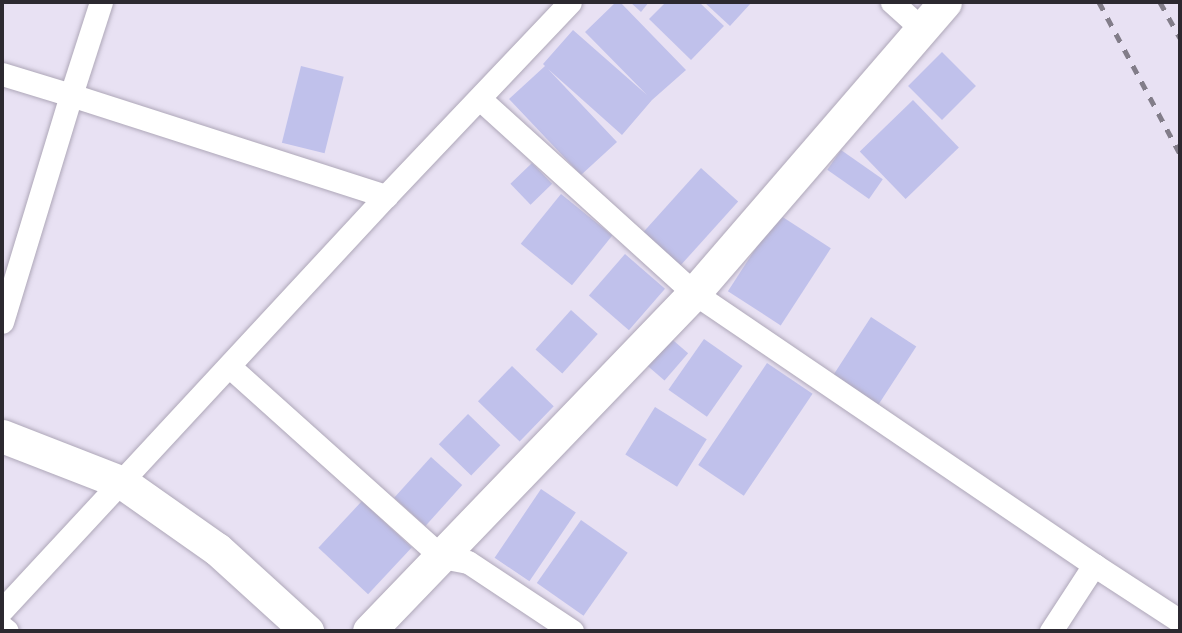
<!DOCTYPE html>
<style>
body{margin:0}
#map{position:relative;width:1182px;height:633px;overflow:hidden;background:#e8e1f3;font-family:Literata,serif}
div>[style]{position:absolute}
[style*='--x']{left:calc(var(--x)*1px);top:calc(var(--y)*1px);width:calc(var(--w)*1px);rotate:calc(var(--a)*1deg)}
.building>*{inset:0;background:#c0c1eb;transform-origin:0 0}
.roads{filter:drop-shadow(0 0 2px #aea7b8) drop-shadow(0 0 2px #aea7b8)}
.street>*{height:23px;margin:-11.5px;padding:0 11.5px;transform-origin:11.5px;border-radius:11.5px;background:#fff}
.secondary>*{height:33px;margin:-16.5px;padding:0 16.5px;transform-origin:16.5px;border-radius:16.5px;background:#fff}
.rail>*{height:5px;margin-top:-2.5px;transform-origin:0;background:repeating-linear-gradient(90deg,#827d89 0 9px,transparent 0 18px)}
span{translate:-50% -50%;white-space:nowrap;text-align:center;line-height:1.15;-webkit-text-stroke:6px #fff;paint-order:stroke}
.frame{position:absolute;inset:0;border:4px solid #2c2930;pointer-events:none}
</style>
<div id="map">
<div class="building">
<i style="clip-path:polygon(616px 2px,620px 2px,686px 70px,652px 100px,622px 135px,548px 69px,617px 142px,581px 175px,509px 99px,545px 66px,543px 64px,573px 30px,647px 95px,585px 32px)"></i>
<i style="clip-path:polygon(630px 2px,649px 2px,641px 12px)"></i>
<i style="clip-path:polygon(666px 2px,699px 2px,724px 26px,691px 60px,649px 19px)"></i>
<i style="clip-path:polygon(704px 2px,752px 2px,730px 26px)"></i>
<i style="left:942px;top:52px;width:48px;height:48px;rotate:45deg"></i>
<i style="left:301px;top:66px;width:44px;height:79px;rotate:14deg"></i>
<i style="left:913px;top:100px;width:66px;height:74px;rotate:46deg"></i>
<i style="left:841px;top:150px;width:51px;height:24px;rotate:35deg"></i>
<i style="left:532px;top:163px;width:29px;height:30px;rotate:46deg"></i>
<i style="left:701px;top:168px;width:50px;height:86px;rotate:42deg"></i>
<i style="left:561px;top:194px;width:66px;height:64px;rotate:39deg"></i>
<i style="left:778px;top:214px;width:63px;height:92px;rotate:33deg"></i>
<i style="left:625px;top:254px;width:53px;height:55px;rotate:41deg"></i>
<i style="left:571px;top:310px;width:36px;height:53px;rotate:42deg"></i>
<i style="left:871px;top:317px;width:54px;height:70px;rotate:33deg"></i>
<i style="left:667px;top:335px;width:28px;height:36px;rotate:41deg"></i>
<i style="left:704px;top:339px;width:47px;height:62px;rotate:35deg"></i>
<i style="left:767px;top:363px;width:55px;height:123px;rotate:34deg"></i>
<i style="left:512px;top:366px;width:58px;height:49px;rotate:44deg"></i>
<i style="left:655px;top:407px;width:61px;height:56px;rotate:32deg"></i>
<i style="left:468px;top:414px;width:45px;height:42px;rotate:44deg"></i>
<i style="left:431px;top:457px;width:42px;height:55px;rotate:42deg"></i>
<i style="left:541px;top:489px;width:42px;height:83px;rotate:34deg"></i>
<i style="left:362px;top:501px;width:68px;height:64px;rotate:43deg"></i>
<i style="left:581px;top:520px;width:57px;height:77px;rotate:35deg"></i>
</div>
<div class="roads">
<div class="street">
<i style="--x:101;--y:2;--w:98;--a:107.9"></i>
<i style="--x:71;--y:95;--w:331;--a:17.8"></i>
<i style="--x:386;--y:196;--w:267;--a:-46.5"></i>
<i style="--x:892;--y:2;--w:40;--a:42"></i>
<i style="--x:2;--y:74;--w:72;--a:16.9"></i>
<i style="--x:71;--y:95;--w:237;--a:106.9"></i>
<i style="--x:480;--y:99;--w:289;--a:42.2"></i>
<i style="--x:694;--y:293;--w:484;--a:34.2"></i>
<i style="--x:1094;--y:565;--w:79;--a:123.1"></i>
<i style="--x:230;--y:367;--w:285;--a:41.9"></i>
<i style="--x:442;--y:557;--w:26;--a:11"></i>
<i style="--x:468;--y:562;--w:125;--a:33.6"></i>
<i style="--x:1094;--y:565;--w:103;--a:33.1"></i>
<i style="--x:2;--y:610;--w:565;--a:-47.15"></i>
<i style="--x:2;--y:627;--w:6;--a:39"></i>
</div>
<div class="secondary">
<i style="--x:2;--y:436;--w:130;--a:21.2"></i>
<i style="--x:123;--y:483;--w:115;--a:35.1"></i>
<i style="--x:217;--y:549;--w:122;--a:42.3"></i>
<i style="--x:369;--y:631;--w:469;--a:-46.1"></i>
<i style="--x:694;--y:293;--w:384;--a:-49.2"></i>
</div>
</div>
<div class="rail">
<i style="--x:1099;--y:2;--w:172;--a:61.9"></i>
<i style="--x:1160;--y:2;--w:41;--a:60.9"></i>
</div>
<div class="frame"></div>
</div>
